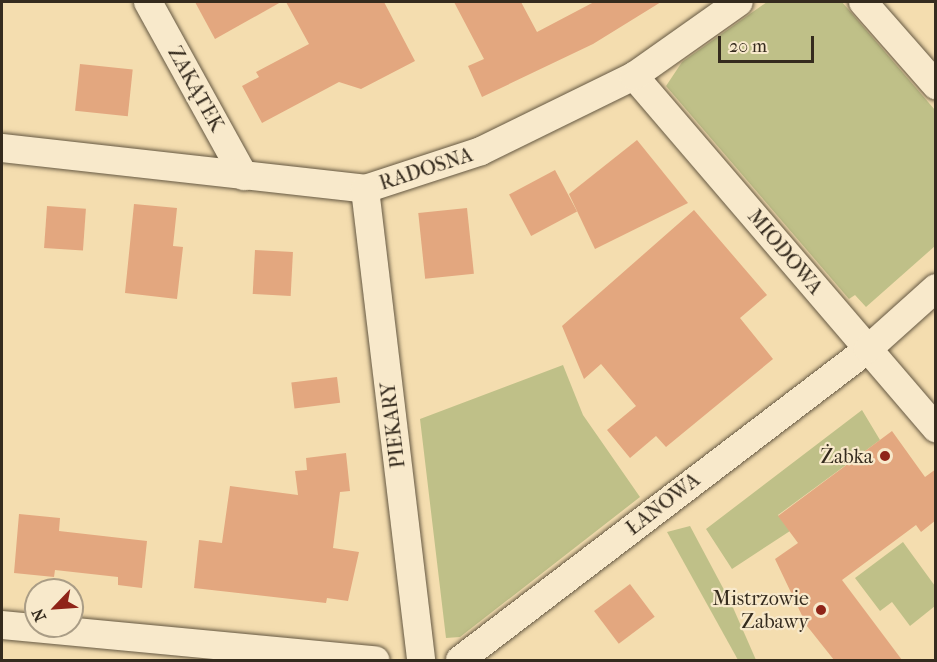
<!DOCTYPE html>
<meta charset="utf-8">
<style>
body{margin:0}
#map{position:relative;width:937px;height:662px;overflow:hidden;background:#f4ddaf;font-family:"IM FELL French Canon",serif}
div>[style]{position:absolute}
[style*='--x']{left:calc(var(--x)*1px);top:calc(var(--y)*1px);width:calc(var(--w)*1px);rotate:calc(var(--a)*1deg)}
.green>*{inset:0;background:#bfc088}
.building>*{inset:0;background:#e3a77f;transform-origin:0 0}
.roads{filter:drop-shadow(0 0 2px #655842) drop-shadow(0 0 2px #655842)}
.minor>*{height:28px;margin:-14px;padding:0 14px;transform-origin:14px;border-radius:14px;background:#f8e9cb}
.dots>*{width:16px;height:16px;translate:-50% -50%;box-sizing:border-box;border:3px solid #f8e9cb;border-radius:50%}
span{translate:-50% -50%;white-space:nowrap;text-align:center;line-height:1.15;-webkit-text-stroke:4.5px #f8e9cb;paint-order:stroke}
.street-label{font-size:20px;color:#352b1e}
.poi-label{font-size:20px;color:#352b1e}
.right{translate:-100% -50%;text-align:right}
.frame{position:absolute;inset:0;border:3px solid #352b1e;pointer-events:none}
.north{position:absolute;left:24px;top:578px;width:60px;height:60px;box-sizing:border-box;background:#f8e9cb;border:2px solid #aa9d86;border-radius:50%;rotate:245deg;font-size:16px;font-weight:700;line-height:24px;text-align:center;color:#352b1e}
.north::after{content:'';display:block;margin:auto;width:21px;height:27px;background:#8f2418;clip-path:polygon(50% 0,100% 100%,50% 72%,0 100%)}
.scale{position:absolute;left:718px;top:36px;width:96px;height:27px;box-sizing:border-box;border:3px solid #352b1e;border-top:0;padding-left:8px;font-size:18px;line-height:21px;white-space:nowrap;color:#352b1e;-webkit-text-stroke:4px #f8e9cb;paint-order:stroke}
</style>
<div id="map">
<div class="green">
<i style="clip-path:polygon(767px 2px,842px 2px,935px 110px,935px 246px,866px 307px,855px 295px,849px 299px,666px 86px,682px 62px)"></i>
<i style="clip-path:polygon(563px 365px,583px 415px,640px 497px,460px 637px,446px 638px,420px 419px)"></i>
<i style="clip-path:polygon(862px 410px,880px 440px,778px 515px,790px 531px,732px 569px,706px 529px)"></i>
<i style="clip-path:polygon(690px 526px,731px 603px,756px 660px,738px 660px,667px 532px)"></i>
<i style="clip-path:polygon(903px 542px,935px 586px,935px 606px,910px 626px,892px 602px,880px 611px,855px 578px)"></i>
</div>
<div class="building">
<i style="clip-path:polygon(195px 2px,281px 2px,215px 39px)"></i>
<i style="clip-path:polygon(286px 2px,384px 2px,415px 61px,361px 89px,339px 82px,262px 123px,242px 86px,259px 77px,256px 72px,309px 44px)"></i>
<i style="clip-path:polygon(454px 2px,521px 2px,537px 32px,594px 2px,661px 2px,593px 44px,482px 97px,468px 66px,484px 59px)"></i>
<i style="left:80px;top:64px;width:53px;height:47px;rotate:6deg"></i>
<i style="clip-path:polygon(637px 140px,688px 203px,595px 249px,569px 194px)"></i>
<i style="left:555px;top:170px;width:47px;height:52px;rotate:62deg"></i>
<i style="clip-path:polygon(134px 204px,177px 208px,173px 246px,183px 247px,177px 299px,125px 293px)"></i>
<i style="left:47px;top:206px;width:39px;height:42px;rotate:4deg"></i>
<i style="left:467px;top:208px;width:66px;height:49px;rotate:84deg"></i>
<i style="clip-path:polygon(694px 210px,767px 295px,740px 318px,773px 359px,666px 447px,656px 436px,630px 458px,607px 430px,636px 406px,601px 364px,584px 379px,562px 326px)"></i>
<i style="left:255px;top:250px;width:38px;height:44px;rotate:3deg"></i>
<i style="left:337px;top:377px;width:26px;height:46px;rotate:83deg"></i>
<i style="clip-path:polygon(892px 431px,925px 477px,936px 469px,936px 520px,921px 532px,916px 525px,842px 580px,902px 660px,834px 660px,807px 626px,775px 559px,798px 543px,778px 516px)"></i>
<i style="clip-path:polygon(346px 453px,350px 491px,340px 492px,333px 548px,359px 552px,348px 601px,327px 598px,326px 603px,194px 588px,199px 540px,222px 543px,230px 486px,298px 495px,295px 471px,307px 470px,306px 458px)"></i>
<i style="clip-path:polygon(19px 514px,60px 518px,59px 531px,147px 541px,142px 588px,118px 585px,118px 577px,55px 570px,54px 577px,14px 573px)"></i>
<i style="left:630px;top:584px;width:41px;height:45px;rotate:53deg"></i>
</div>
<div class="roads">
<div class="minor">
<i style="--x:148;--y:2;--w:199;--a:61.1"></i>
<i style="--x:863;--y:2;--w:111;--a:48.7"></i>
<i style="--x:634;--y:76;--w:464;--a:49.4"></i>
<i style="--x:2;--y:148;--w:365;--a:6.4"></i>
<i style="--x:365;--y:189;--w:122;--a:-18.1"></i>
<i style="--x:481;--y:151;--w:170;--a:-26.1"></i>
<i style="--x:634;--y:76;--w:128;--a:-35.2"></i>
<i style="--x:365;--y:189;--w:474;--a:83.2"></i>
<i style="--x:2;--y:625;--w:375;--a:5.4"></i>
<i style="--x:460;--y:660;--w:513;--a:-37.32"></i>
<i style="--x:868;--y:349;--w:91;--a:-41.9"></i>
</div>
</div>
<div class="dots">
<i style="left:885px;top:456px;background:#8f2418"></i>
<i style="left:821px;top:610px;background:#8f2418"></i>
</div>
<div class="street-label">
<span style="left:196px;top:89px;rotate:61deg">ZAKĄTEK</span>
<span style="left:426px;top:169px;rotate:-18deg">RADOSNA</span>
<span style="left:785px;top:252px;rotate:50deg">MIODOWA</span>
<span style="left:393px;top:425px;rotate:-97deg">PIEKARY</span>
<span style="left:663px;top:504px;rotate:-38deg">ŁANOWA</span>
</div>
<div class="poi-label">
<span class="right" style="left:873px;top:456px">Żabka</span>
<span class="right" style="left:809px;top:610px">Mistrzowie<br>Zabawy</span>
</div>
<div class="frame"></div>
<div class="north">N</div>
<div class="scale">20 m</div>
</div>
